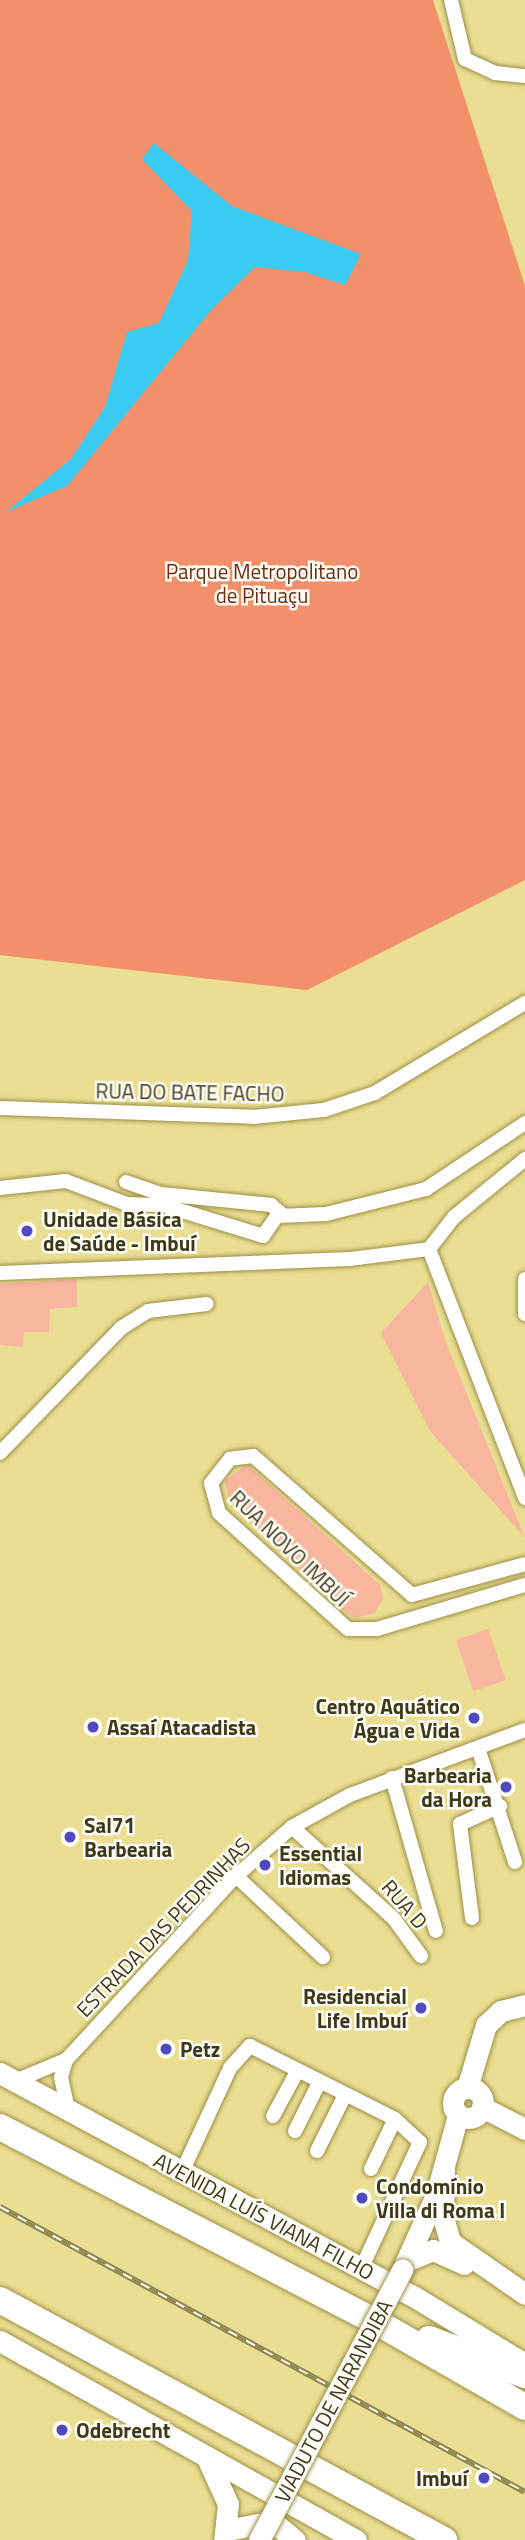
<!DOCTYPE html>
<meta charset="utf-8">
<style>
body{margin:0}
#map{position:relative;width:525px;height:2540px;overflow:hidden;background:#eade92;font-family:"Titillium Web",sans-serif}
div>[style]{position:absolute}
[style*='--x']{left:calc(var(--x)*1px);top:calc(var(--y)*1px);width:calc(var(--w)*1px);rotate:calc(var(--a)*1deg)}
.green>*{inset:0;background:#f8b69f;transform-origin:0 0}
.forest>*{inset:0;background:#f2906c}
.water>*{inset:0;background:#3bccf3}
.roads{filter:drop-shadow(0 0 2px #9c9046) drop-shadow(0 0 2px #9c9046)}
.street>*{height:14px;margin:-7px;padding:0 7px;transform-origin:7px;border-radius:7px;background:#fff}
.secondary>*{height:21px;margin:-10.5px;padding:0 10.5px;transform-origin:10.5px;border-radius:10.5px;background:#fff}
.secondary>.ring{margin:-10.5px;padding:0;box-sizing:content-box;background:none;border:21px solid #fff;border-radius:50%}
.highway>*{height:26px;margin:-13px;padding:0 13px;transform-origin:13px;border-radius:13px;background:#fff}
.rail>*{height:6px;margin-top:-3px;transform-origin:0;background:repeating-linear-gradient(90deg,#fefdf6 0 10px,#8d8551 0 20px);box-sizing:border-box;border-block:2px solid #8d8551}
.bridges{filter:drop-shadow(0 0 2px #9c9046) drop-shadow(0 0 2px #9c9046)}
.secondary-bridge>*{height:21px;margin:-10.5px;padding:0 10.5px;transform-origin:10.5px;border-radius:10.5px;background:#fff}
.dots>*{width:19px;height:19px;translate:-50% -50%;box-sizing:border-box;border:4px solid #fefdf6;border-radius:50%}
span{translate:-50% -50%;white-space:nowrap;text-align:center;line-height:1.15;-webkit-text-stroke:5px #fefdf6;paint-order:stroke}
.park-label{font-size:21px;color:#6c2e16}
.street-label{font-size:21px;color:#3e391a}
.poi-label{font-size:21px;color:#3e391a;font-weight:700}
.left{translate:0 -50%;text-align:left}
.right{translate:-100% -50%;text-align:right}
</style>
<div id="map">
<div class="green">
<i style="clip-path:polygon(77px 1279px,77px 1307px,50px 1309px,49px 1332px,24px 1332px,23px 1347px,0 1345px,0 1284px)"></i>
<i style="clip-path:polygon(428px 1282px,445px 1340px,525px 1538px,430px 1431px,381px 1333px)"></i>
<i style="clip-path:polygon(247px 1464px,380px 1585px,383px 1598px,375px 1613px,355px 1618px,344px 1611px,229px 1500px,225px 1481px)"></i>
<i style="left:488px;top:1629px;width:54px;height:34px;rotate:71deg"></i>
</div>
<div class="forest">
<i style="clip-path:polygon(0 0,433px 0,525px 286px,525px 880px,307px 990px,0 955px)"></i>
</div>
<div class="water">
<i style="clip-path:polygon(154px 143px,232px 206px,361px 254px,345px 285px,305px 272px,255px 267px,212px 309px,67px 486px,6px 512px,71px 459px,105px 407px,127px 332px,159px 323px,188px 260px,192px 211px,142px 159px)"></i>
</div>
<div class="roads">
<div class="street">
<i style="--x:451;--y:0;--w:61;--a:76.7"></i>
<i style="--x:465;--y:59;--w:33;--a:25"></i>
<i style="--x:495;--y:73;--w:30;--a:6"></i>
<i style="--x:0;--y:1108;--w:253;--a:2"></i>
<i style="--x:253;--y:1117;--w:71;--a:-5.6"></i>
<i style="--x:324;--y:1110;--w:54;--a:-18.4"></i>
<i style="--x:375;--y:1093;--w:175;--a:-31"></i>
<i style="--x:126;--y:1182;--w:37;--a:19"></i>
<i style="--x:161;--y:1194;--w:111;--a:5.7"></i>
<i style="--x:271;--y:1205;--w:16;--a:40"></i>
<i style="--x:0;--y:1188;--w:66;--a:-6.1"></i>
<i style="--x:66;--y:1181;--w:65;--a:20.7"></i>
<i style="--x:127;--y:1204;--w:36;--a:2"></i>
<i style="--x:163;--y:1205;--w:105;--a:17.2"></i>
<i style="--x:263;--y:1236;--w:24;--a:-55"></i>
<i style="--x:277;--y:1216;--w:49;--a:-2.3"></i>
<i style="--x:326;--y:1214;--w:103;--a:-14"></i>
<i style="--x:426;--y:1189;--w:119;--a:-33.7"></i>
<i style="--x:429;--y:1249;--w:267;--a:68.9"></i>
<i style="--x:429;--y:1249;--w:41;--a:-52"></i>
<i style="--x:454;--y:1217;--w:92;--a:-39.2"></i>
<i style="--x:0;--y:1273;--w:350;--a:-2.3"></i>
<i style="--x:350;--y:1259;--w:80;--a:-7.2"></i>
<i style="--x:525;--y:1279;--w:35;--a:90"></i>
<i style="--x:0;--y:1453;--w:174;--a:-45.9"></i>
<i style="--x:121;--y:1328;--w:32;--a:-32"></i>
<i style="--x:148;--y:1311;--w:59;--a:-6.8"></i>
<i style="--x:525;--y:1564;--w:117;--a:164.7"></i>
<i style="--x:412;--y:1595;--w:211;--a:-138.8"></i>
<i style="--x:253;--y:1456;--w:23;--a:173"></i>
<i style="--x:230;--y:1459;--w:31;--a:128"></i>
<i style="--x:211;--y:1483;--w:31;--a:75"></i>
<i style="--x:219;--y:1513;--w:173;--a:42"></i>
<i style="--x:348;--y:1629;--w:29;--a:0"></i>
<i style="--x:377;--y:1629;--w:154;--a:-16.6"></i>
<i style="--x:478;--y:1748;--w:120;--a:72"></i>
<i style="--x:392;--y:1778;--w:159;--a:74"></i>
<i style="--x:292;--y:1827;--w:137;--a:42"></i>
<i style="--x:394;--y:1919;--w:46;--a:53.9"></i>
<i style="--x:236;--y:1876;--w:119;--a:43"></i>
<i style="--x:472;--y:1918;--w:95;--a:-97.3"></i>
<i style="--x:460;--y:1824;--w:44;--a:-24.2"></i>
<i style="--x:66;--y:2060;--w:18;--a:106"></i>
<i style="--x:61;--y:2077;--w:34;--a:78"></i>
<i style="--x:15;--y:2081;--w:55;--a:-22.4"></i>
<i style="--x:66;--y:2060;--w:251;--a:-47.3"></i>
<i style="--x:236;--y:1876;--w:74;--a:-41.2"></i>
<i style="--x:292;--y:1827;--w:66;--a:-28.9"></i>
<i style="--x:350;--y:1795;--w:187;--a:-20.4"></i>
<i style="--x:273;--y:2116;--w:52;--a:-61.5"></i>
<i style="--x:295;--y:2131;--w:56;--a:-63.4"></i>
<i style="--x:317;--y:2151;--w:63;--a:-63.4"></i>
<i style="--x:371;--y:2169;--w:55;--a:-64.4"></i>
<i style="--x:182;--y:2172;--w:115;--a:-65.2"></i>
<i style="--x:230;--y:2068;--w:30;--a:-48"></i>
<i style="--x:250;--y:2046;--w:162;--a:26.7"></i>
<i style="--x:395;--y:2119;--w:34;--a:43"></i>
<i style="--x:420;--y:2142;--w:140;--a:114.9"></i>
</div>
<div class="secondary">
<i style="--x:0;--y:2073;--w:469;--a:28.4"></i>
<i style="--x:413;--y:2296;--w:131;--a:31.3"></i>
<i style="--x:467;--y:2088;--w:66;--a:-73.2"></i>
<i style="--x:486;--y:2025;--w:21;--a:-43"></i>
<i style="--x:501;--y:2011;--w:25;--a:-14"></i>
<i class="ring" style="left:453px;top:2088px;width:9px;height:9px"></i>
<i style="--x:482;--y:2107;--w:48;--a:27.1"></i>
<i style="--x:444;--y:2167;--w:50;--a:91.1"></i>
<i style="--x:443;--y:2217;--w:26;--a:74"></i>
<i style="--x:450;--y:2242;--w:91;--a:34.7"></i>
<i style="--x:406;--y:2261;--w:29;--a:-22"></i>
<i style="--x:433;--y:2250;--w:34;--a:24"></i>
<i style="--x:402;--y:2270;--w:82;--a:-65.6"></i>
<i style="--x:436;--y:2195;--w:83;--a:-74.6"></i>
<i style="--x:0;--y:2341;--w:408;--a:29.2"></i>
<i style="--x:206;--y:2456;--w:53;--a:65.4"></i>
<i style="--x:228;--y:2504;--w:36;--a:96"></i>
<i style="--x:228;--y:2530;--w:45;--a:-11.6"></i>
<i style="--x:272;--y:2521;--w:30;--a:40"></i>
</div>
<div class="highway">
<i style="--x:0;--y:2127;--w:428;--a:27.4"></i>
<i style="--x:380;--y:2324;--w:167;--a:29.8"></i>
<i style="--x:0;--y:2300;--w:505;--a:28.39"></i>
<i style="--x:429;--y:2339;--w:103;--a:20.6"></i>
</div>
</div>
<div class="rail">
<i style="--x:0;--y:2207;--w:597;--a:28.5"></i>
</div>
<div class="bridges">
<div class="secondary-bridge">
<i style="--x:259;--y:2540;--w:306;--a:-62.1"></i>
</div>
</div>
<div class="dots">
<i style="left:27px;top:1231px;background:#5149c0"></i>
<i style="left:474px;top:1718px;background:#5149c0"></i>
<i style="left:93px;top:1727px;background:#5149c0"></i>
<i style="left:506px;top:1787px;background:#5149c0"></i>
<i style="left:70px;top:1837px;background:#5149c0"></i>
<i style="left:265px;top:1865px;background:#5149c0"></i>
<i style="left:421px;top:2008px;background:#5149c0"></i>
<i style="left:166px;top:2049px;background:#5149c0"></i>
<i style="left:362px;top:2198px;background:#5149c0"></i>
<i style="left:62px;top:2430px;background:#5149c0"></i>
<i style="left:484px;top:2478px;background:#5149c0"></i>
</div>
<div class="park-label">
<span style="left:262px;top:583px">Parque Metropolitano<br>de Pituaçu</span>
</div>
<div class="street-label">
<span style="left:190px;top:1092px;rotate:1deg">RUA DO BATE FACHO</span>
<span style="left:290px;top:1548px;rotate:44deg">RUA NOVO IMBUÍ</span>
<span style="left:405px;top:1904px;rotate:49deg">RUA D</span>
<span style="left:163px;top:1927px;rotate:-46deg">ESTRADA DAS PEDRINHAS</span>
<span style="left:264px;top:2216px;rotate:28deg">AVENIDA LUÍS VIANA FILHO</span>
<span style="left:333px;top:2401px;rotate:-62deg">VIADUTO DE NARANDIBA</span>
</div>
<div class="poi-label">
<span class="left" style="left:43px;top:1231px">Unidade Básica<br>de Saúde - Imbuí</span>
<span class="right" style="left:460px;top:1718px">Centro Aquático<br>Água e Vida</span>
<span class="left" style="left:107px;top:1727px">Assaí Atacadista</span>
<span class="right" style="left:492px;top:1787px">Barbearia<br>da Hora</span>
<span class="left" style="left:84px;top:1837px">Sal71<br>Barbearia</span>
<span class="left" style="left:279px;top:1865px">Essential<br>Idiomas</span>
<span class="right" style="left:407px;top:2008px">Residencial<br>Life Imbuí</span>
<span class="left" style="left:180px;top:2049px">Petz</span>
<span class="left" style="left:376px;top:2198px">Condomínio<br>Villa di Roma I</span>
<span class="left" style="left:76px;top:2430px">Odebrecht</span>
<span class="right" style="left:468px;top:2478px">Imbuí</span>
</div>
</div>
